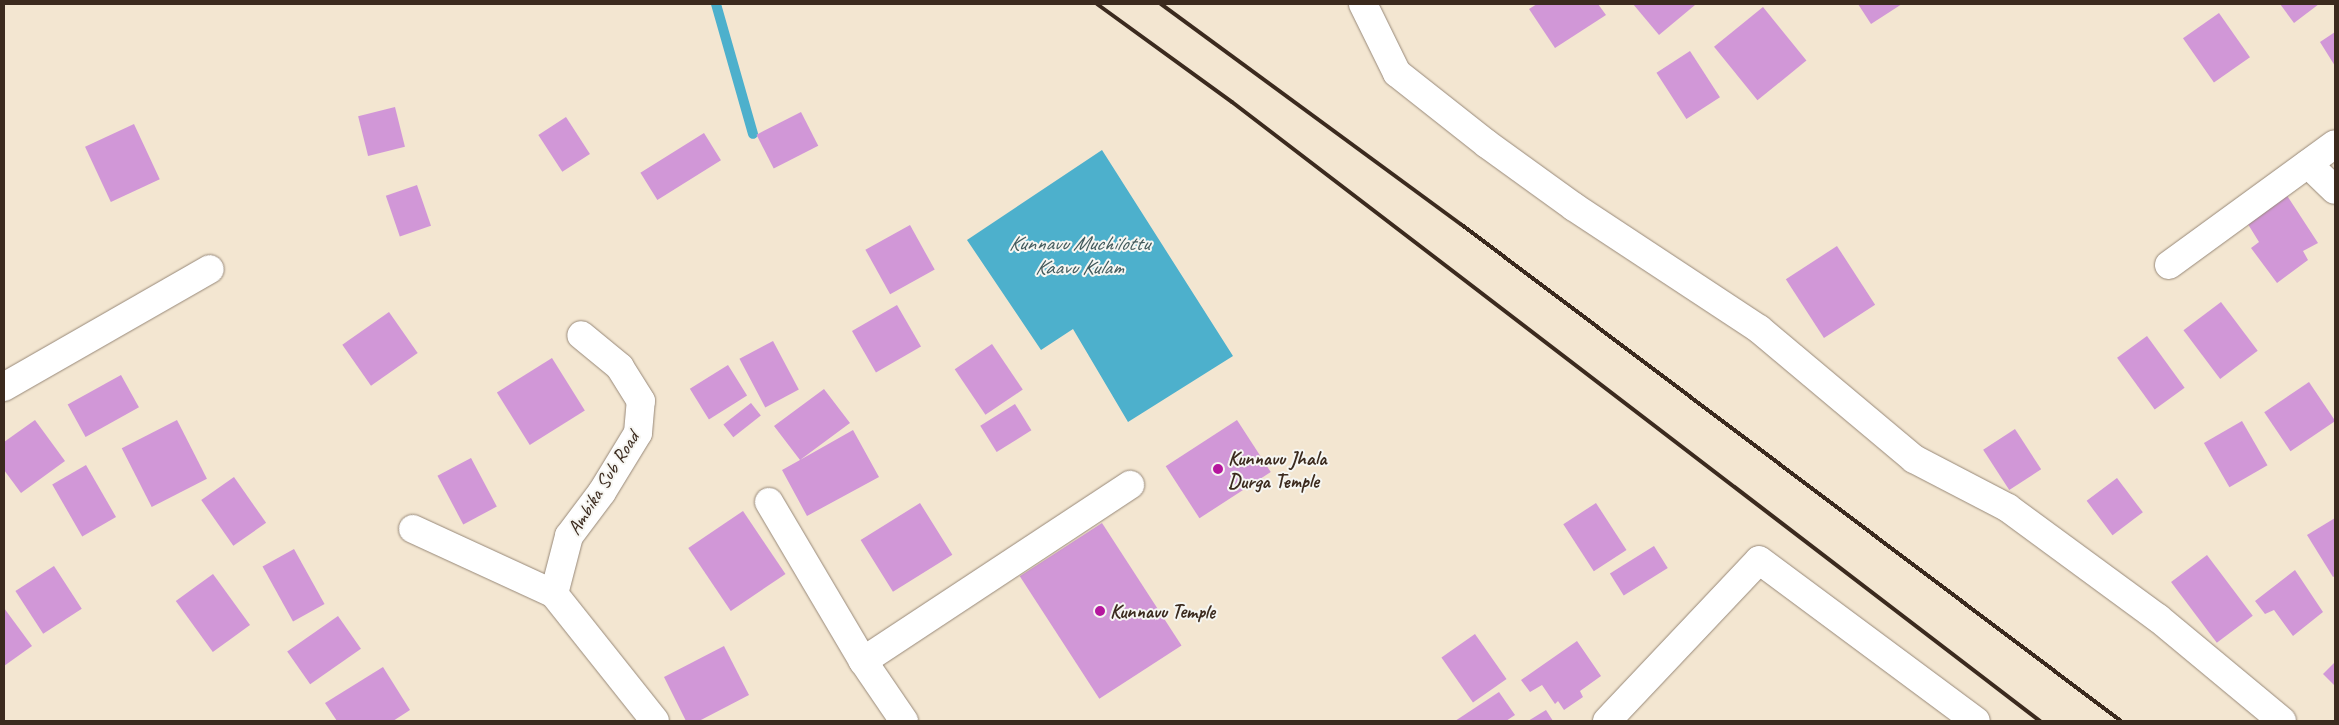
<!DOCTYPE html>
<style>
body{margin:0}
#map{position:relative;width:2339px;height:725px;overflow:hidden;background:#f3e6d1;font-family:Caveat,sans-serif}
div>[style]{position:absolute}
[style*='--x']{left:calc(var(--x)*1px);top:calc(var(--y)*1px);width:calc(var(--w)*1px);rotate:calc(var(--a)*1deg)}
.water>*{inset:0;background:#4db0cc}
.stream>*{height:10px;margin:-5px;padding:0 5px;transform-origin:5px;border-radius:5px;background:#4db0cc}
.building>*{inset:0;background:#d197d7;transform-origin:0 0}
.roads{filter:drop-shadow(0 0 1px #978878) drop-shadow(0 0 1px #978878)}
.minor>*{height:28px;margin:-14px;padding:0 14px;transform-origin:14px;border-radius:14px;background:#fff}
.rail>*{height:4px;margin:-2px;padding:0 2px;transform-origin:2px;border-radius:2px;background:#3b2a1e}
.dots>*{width:14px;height:14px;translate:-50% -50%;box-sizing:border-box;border:2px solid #f6f6f2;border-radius:50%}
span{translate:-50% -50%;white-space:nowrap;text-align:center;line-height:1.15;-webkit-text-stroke:4px #f6f6f2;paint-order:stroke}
.poi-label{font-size:20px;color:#3b2a1e;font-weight:700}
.left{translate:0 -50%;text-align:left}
.street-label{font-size:20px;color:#3b2a1e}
.water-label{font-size:21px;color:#41595b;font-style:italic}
.frame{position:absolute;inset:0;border:5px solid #3b2a1e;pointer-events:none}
</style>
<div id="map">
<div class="water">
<i style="clip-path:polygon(1102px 150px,1233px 356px,1128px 422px,1073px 329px,1041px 350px,967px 240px)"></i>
</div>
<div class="stream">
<i style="--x:716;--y:4;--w:135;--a:74.1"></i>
</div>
<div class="building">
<i style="clip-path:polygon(1537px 4px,1598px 4px,1606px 15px,1555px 48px,1529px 9px)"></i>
<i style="clip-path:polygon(1633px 4px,1694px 4px,1695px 5px,1659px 35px)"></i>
<i style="clip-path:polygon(1858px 4px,1902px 4px,1871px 24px)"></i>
<i style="clip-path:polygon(2280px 4px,2319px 4px,2294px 23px)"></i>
<i style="left:1763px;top:7px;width:69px;height:63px;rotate:51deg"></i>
<i style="left:2219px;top:13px;width:54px;height:44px;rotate:55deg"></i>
<i style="clip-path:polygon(2335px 32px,2335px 66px,2320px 42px)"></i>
<i style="left:1690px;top:51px;width:55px;height:40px;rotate:57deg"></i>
<i style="left:395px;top:107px;width:41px;height:38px;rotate:76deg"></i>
<i style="left:801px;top:112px;width:38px;height:50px;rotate:63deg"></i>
<i style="left:566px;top:117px;width:44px;height:33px;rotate:57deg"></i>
<i style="left:134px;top:124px;width:61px;height:54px;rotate:65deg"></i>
<i style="left:704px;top:133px;width:32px;height:75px;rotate:58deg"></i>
<i style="left:417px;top:185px;width:43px;height:33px;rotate:71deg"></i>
<i style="clip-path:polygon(2286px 194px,2318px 243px,2303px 251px,2308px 260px,2277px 283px,2251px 248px,2259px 242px,2246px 221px)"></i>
<i style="left:910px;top:225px;width:51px;height:51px;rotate:61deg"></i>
<i style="left:1837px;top:246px;width:70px;height:61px;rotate:57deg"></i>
<i style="left:2221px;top:302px;width:61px;height:47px;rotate:53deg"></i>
<i style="left:897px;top:305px;width:48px;height:52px;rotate:60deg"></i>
<i style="left:389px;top:312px;width:50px;height:57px;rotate:55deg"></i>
<i style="left:2147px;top:336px;width:64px;height:37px;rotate:54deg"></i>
<i style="left:773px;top:341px;width:55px;height:38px;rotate:62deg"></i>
<i style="left:992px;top:344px;width:55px;height:45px;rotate:56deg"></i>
<i style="left:552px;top:358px;width:62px;height:65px;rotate:58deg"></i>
<i style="left:728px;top:365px;width:36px;height:45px;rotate:58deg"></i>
<i style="left:121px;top:375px;width:37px;height:61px;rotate:61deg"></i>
<i style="left:2309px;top:382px;width:47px;height:54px;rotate:56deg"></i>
<i style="clip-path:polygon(824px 389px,850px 423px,800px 460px,853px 430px,879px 477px,807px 516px,782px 470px,800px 460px,774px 426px)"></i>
<i style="left:751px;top:403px;width:16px;height:35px;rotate:52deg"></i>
<i style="left:1015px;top:404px;width:31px;height:41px;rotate:58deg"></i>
<i style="clip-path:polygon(35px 420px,65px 461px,21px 493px,4px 470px,4px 442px)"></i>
<i style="left:177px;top:420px;width:66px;height:62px;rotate:63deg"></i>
<i style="left:1237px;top:420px;width:62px;height:85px;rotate:57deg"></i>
<i style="left:2242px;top:421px;width:51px;height:44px;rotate:60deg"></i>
<i style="left:2015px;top:429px;width:48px;height:38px;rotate:57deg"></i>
<i style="left:471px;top:458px;width:55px;height:38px;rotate:62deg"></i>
<i style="left:86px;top:465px;width:60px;height:39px;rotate:60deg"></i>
<i style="left:234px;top:477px;width:56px;height:40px;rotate:55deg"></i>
<i style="left:2117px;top:478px;width:43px;height:38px;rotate:53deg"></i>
<i style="left:920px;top:503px;width:61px;height:70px;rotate:58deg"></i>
<i style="left:1596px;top:503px;width:56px;height:39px;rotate:57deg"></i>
<i style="left:743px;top:511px;width:76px;height:66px;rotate:56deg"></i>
<i style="clip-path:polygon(2335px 518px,2335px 576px,2333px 577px,2307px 535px)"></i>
<i style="left:1102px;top:523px;width:146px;height:98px;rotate:57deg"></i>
<i style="left:1654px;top:546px;width:26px;height:52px;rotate:58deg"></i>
<i style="left:294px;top:549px;width:63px;height:36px;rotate:61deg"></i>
<i style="left:2207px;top:555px;width:76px;height:45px;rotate:53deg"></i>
<i style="left:54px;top:566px;width:51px;height:46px;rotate:57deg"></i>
<i style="clip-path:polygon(2295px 570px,2323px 612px,2293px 636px,2274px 610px,2265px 614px,2255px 601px)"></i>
<i style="left:213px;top:574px;width:63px;height:46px;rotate:54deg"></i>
<i style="clip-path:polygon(4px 608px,32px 646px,4px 666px)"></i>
<i style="left:338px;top:616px;width:40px;height:62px;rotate:55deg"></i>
<i style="left:1475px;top:634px;width:55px;height:41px;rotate:55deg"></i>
<i style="clip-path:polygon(1577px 641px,1601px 676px,1580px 691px,1583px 697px,1564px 710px,1558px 701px,1555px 704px,1542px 685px,1530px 692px,1521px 680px)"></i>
<i style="clip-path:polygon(724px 646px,749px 695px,699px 721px,686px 721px,664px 677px)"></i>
<i style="clip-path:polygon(2335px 662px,2335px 686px,2323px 674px)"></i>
<i style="clip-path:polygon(383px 667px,410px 710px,393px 721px,337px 721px,325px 703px)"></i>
<i style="clip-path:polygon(1499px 692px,1515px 715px,1506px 721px,1455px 721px)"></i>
<i style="clip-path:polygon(1546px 710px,1553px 721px,1528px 721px)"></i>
</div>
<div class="roads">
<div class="minor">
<i style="--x:1363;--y:4;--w:77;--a:63.8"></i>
<i style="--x:1397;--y:73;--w:115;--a:38.3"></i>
<i style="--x:1487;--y:144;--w:107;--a:35.9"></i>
<i style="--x:1574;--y:207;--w:222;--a:33.4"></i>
<i style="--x:1759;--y:329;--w:202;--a:40"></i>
<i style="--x:1914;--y:459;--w:106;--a:27.5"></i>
<i style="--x:2008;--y:508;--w:186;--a:36.3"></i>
<i style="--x:2158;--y:618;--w:161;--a:39.7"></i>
<i style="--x:2308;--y:164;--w:37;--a:44"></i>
<i style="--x:2169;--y:265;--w:205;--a:-36.1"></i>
<i style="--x:4;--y:387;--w:237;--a:-29.8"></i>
<i style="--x:769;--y:502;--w:185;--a:59.4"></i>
<i style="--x:413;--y:529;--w:155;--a:24.7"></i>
<i style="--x:554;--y:594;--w:162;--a:51.5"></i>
<i style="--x:554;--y:594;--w:60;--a:-75.5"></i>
<i style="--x:569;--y:536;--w:55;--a:-53.1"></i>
<i style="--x:602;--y:492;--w:69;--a:-58.6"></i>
<i style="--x:638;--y:433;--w:32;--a:-85"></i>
<i style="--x:641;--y:401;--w:40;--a:-122"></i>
<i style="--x:620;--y:367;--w:50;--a:-140.6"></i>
<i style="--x:904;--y:721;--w:73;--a:-124.3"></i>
<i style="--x:863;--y:661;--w:320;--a:-33.4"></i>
<i style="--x:1607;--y:721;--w:221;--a:-46.6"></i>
<i style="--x:1759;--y:560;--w:270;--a:36.6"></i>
</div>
</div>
<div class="rail">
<i style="--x:1097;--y:4;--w:167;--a:36"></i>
<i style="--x:1232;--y:102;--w:1018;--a:37.46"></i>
<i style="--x:1161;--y:4;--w:373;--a:36.3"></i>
<i style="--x:1462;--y:225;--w:825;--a:36.97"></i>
</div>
<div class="dots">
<i style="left:1218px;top:469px;background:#b5179e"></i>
<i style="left:1100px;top:611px;background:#b5179e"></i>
</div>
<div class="poi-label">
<span class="left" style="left:1228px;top:470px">Kunnavu Jhala<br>Durga Temple</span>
<span class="left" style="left:1110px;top:611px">Kunnavu Temple</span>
</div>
<div class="street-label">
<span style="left:603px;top:483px;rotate:-58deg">Ambika Sub Road</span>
</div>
<div class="water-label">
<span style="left:1079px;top:255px">Kunnavu Muchilottu<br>Kaavu Kulam</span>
</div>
<div class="frame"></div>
</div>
